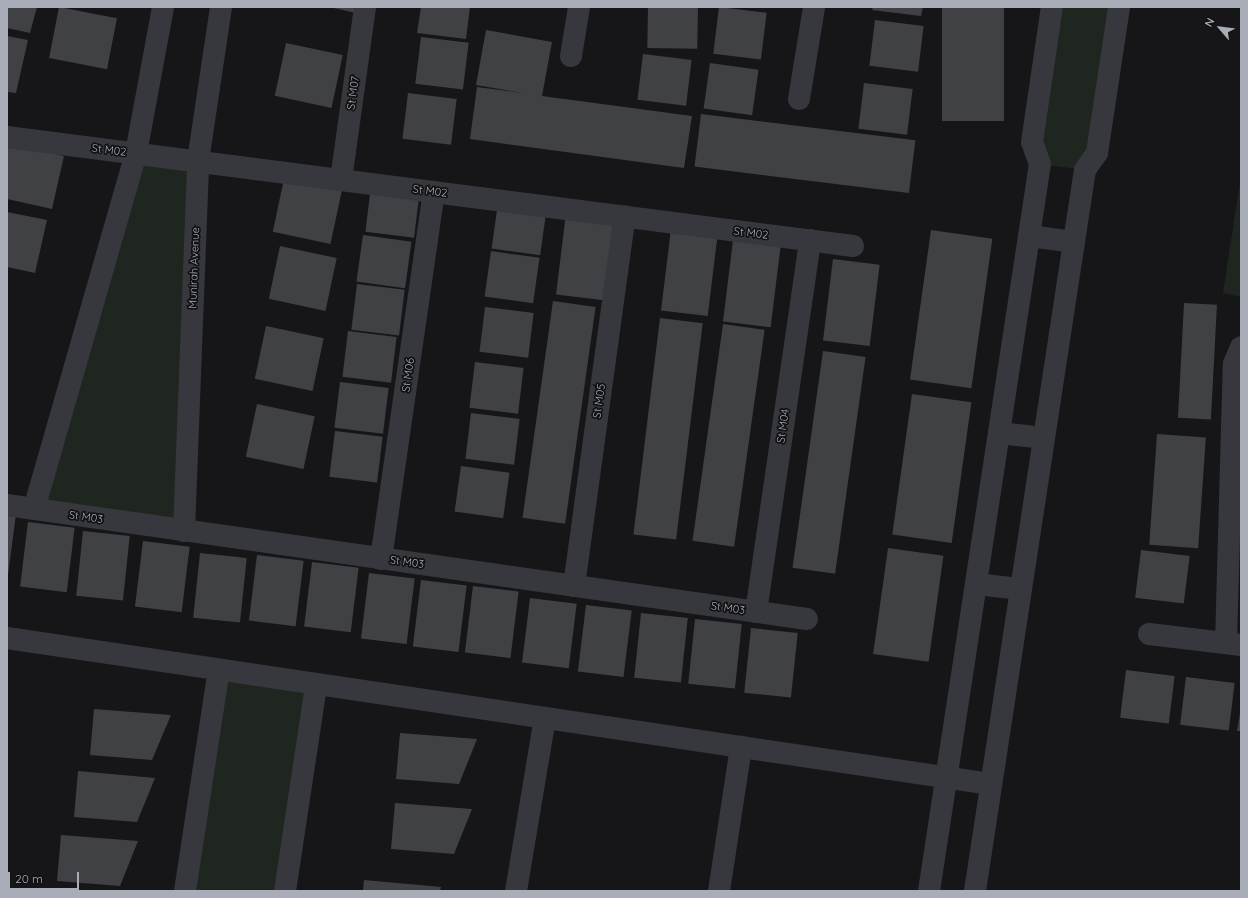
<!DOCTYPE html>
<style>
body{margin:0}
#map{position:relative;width:1248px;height:898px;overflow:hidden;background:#161618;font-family:Quicksand,sans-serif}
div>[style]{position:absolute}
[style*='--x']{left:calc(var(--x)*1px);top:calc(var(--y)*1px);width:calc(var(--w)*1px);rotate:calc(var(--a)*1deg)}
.green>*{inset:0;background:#1e261f;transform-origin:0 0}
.building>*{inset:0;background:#404145;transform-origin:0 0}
.minor>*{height:22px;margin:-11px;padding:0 11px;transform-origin:11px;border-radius:11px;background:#37383d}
span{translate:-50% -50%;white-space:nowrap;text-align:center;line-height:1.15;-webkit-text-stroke:3.5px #111113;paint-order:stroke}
.street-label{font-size:11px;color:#a8adb8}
.frame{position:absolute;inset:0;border:8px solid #a8adb8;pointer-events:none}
.north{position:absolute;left:1200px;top:8px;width:40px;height:40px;-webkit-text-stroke:3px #111113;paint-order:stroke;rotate:298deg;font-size:11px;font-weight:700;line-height:16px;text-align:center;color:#a8adb8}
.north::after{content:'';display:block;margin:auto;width:14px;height:18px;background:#a8adb8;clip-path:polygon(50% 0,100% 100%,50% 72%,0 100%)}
.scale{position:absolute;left:8px;top:872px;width:71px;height:18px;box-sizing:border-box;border:2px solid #a8adb8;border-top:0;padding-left:5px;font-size:12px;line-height:14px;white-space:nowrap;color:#a8adb8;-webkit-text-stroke:3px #111113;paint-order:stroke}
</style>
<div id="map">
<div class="green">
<i style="clip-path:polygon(1052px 7px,1119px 7px,1085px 170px,1040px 164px)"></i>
<i style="clip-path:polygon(136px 153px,198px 161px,184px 531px,34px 509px)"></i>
<i style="clip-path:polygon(1241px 175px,1241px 297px,1223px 293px)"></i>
<i style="left:219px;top:670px;width:98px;height:224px;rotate:9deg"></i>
</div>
<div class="building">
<i style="clip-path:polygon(7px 7px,37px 7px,30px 33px,7px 28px)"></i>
<i style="left:59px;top:7px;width:59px;height:52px;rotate:11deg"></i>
<i style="clip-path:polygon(329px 7px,357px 7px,356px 13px)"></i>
<i style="clip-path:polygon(421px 7px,470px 7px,466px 39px,417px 33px)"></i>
<i style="left:648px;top:7px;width:50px;height:41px;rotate:1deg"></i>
<i style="left:719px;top:7px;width:48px;height:47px;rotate:7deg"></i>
<i style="clip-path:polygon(873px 7px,923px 7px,921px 16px,872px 10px)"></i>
<i style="left:942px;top:7px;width:62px;height:114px"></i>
<i style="left:875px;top:20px;width:49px;height:46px;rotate:7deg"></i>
<i style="clip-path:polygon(486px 30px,552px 42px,542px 96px,692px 116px,684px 168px,470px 139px,477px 87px,523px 93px,476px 85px)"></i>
<i style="clip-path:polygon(7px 36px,28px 40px,16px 93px,7px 92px)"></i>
<i style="left:421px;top:37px;width:48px;height:47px;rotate:7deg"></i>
<i style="left:286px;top:43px;width:58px;height:54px;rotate:12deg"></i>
<i style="left:643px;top:54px;width:49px;height:46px;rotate:7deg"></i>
<i style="left:710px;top:63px;width:49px;height:46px;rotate:8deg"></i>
<i style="left:864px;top:83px;width:49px;height:46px;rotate:7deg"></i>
<i style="left:408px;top:93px;width:49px;height:46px;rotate:7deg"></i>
<i style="left:701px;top:114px;width:216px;height:53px;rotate:7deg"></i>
<i style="clip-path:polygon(7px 144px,64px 156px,52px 209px,7px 199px)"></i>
<i style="left:284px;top:179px;width:59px;height:54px;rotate:12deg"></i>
<i style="left:371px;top:186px;width:49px;height:46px;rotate:7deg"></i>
<i style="left:498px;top:203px;width:49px;height:46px;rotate:8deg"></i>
<i style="clip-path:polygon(7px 212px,47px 220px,35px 273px,7px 267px)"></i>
<i style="left:566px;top:213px;width:48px;height:82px;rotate:7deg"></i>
<i style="left:671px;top:229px;width:47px;height:82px;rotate:7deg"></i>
<i style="left:931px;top:230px;width:62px;height:151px;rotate:8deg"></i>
<i style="left:363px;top:235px;width:49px;height:47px;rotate:8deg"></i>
<i style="left:733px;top:240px;width:48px;height:82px;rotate:7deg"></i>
<i style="left:280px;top:246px;width:58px;height:54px;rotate:12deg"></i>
<i style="left:491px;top:251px;width:49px;height:46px;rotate:8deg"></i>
<i style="left:833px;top:259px;width:47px;height:82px;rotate:7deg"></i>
<i style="left:357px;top:284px;width:48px;height:46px;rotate:7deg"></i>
<i style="left:553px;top:301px;width:43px;height:219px;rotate:8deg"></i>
<i style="left:1184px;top:303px;width:33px;height:115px;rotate:3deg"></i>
<i style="left:485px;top:307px;width:49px;height:45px;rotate:7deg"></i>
<i style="left:660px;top:318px;width:43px;height:218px;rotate:7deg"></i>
<i style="left:723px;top:324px;width:42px;height:219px;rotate:8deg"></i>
<i style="left:266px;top:326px;width:59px;height:54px;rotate:12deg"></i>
<i style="left:348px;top:331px;width:49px;height:46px;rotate:7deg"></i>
<i style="left:823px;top:351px;width:43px;height:219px;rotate:8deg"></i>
<i style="left:475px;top:362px;width:49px;height:46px;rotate:7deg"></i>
<i style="left:340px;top:382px;width:49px;height:46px;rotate:7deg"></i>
<i style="left:912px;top:394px;width:60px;height:142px;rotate:8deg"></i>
<i style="left:257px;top:404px;width:59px;height:54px;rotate:12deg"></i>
<i style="left:471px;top:413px;width:49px;height:46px;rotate:7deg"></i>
<i style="left:335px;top:431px;width:48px;height:46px;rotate:7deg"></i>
<i style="left:1157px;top:434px;width:49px;height:111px;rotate:4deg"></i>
<i style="left:461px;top:466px;width:49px;height:46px;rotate:8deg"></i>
<i style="clip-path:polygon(7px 513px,16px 514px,8px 575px,7px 575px)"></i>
<i style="left:28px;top:522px;width:47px;height:65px;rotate:7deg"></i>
<i style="left:83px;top:531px;width:47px;height:65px;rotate:6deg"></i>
<i style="left:143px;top:541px;width:47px;height:66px;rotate:7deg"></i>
<i style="left:888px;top:548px;width:56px;height:107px;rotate:8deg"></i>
<i style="left:1141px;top:550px;width:49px;height:48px;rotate:7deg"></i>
<i style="left:200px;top:553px;width:47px;height:65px;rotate:6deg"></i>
<i style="left:257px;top:555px;width:47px;height:66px;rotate:7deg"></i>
<i style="left:312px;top:562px;width:47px;height:65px;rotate:7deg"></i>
<i style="left:369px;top:573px;width:46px;height:66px;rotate:7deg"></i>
<i style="left:421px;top:580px;width:46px;height:67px;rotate:7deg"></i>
<i style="left:473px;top:586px;width:46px;height:67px;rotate:7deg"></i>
<i style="left:530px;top:598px;width:47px;height:65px;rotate:7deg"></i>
<i style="left:586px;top:605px;width:46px;height:67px;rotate:7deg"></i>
<i style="left:641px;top:613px;width:47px;height:65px;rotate:6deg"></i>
<i style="left:695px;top:619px;width:47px;height:65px;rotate:6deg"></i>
<i style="left:751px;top:628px;width:47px;height:65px;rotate:6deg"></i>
<i style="left:1126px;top:670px;width:49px;height:48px;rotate:7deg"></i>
<i style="left:1186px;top:677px;width:49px;height:48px;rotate:7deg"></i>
<i style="clip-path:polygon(1241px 707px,1241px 731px,1237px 731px)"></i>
<i style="clip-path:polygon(94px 709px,171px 715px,152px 760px,90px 755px)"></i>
<i style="clip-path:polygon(400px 733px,477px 739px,459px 784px,396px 779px)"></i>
<i style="clip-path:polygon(78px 771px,155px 778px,137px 822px,74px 817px)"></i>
<i style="clip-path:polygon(395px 803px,472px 809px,454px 854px,391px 849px)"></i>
<i style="clip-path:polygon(61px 835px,138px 841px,120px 886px,57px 881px)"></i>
<i style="clip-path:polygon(364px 880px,441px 887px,440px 891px,363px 891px)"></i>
</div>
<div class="minor">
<i style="--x:571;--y:56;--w:50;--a:-80.7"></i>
<i style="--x:799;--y:99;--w:93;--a:-80.7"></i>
<i style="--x:7;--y:137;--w:853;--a:7.34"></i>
<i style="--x:341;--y:180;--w:175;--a:-82.1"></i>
<i style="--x:1029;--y:236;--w:45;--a:7.6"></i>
<i style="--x:999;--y:433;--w:45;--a:6.3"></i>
<i style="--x:7;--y:505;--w:808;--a:8.11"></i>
<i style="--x:34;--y:509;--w:370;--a:-74"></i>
<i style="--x:136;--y:153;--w:148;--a:-79.5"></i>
<i style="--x:184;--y:531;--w:370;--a:-87.8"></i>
<i style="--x:198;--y:161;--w:156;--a:-81.5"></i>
<i style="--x:381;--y:559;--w:371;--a:-81.8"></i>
<i style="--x:976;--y:584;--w:44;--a:6.5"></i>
<i style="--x:574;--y:586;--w:373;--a:-82.2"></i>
<i style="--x:756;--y:612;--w:376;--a:-81.7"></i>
<i style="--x:1149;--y:634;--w:93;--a:6.8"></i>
<i style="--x:7;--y:638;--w:995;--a:8.44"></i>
<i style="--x:1226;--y:643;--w:279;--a:-88.4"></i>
<i style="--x:1234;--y:364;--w:18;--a:-68"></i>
<i style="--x:185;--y:891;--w:224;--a:-81.3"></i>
<i style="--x:285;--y:891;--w:208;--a:-81.4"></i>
<i style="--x:516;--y:891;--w:175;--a:-80.5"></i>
<i style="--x:719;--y:891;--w:146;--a:-81.3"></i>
<i style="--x:929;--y:891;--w:735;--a:-81.32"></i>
<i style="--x:1040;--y:164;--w:23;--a:-110"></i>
<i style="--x:1032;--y:142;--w:136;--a:-81.6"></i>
<i style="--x:975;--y:891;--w:729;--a:-81.33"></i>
<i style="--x:1085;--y:170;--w:21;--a:-55"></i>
<i style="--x:1097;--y:153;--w:148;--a:-81.4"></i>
</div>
<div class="street-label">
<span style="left:353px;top:93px;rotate:-82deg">St M07</span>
<span style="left:109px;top:150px;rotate:7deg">St M02</span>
<span style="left:430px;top:191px;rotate:7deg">St M02</span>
<span style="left:751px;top:233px;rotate:7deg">St M02</span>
<span style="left:194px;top:268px;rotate:-88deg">Munirah Avenue</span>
<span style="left:408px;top:375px;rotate:-82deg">St M06</span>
<span style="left:599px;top:401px;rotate:-82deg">St M05</span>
<span style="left:783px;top:426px;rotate:-82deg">St M04</span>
<span style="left:86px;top:517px;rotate:8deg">St M03</span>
<span style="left:407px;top:562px;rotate:8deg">St M03</span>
<span style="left:728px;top:608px;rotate:8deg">St M03</span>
</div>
<div class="frame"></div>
<div class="north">N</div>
<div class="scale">20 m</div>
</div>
